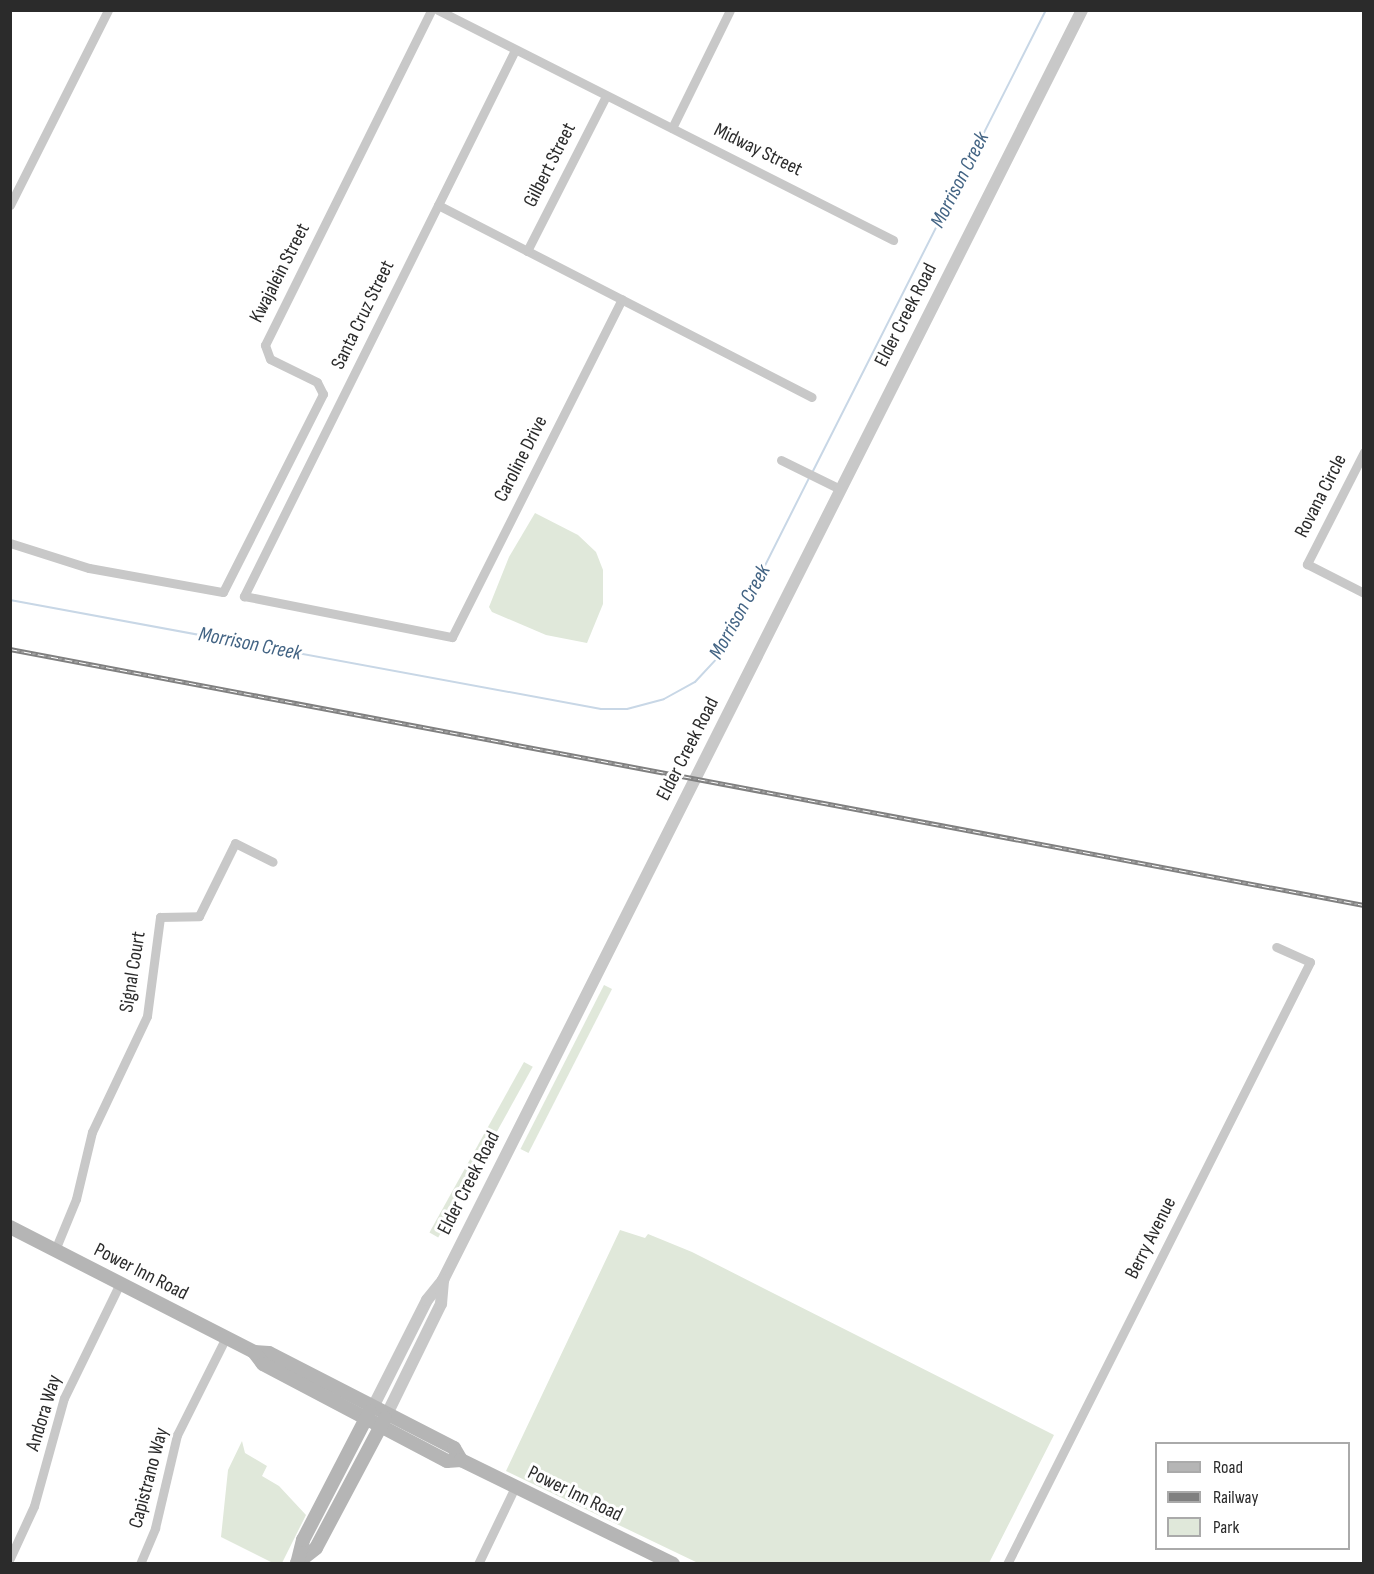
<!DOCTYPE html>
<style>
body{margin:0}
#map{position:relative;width:1374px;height:1574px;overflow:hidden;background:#fff;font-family:"Sofia Sans Condensed",sans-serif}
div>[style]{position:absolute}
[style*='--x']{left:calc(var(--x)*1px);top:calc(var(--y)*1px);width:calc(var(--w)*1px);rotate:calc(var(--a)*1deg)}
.green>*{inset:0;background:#e0e8da;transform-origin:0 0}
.stream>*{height:2px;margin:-1px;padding:0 1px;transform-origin:1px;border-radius:1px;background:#c8d7e6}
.minor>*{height:9px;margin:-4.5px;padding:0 4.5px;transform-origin:4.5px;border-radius:4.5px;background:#c8c8c8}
.tertiary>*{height:12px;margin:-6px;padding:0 6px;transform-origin:6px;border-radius:6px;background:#c8c8c8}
.secondary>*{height:14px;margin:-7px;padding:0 7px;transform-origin:7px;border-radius:7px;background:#b5b5b5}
.rail>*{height:4.5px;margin-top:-2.25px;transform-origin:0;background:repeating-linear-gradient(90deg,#fff 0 7px,#808080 0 14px);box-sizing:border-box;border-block:2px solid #808080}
span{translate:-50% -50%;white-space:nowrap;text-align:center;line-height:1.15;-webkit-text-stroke:6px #fff;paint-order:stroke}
.street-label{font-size:20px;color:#2b2b2b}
.water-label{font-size:21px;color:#436484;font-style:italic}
.frame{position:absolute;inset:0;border:12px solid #2b2b2b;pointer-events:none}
.legend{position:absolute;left:1155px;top:1442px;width:195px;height:108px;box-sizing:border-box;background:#fff;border:2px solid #aaa;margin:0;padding:8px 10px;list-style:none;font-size:18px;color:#2b2b2b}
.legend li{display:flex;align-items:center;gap:12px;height:30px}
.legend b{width:30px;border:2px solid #aaa}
</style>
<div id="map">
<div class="green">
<i style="clip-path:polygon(535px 513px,578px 535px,596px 552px,603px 570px,603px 604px,587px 643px,546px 635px,492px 612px,489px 607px,509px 557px)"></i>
<i style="left:604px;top:985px;width:9px;height:184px;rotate:27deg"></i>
<i style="left:524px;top:1062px;width:10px;height:195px;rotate:29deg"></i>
<i style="clip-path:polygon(620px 1230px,645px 1238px,648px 1234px,692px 1252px,1054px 1435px,989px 1563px,698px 1563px,506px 1471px)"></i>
<i style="clip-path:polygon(242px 1441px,245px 1453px,267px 1466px,262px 1476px,279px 1486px,306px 1515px,282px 1563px,273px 1563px,221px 1537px,228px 1470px)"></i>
</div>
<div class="stream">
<i style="--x:813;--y:471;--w:517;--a:-63.19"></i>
<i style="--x:10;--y:600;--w:601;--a:10.45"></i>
<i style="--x:601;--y:709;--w:26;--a:0"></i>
<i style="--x:627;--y:709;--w:38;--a:-15"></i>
<i style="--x:664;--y:699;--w:35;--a:-29"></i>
<i style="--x:695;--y:682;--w:37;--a:-47"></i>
<i style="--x:720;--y:655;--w:200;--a:-63.3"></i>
</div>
<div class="minor">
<i style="--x:438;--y:10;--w:510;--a:26.82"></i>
<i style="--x:515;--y:50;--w:610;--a:116.4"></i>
<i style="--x:244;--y:596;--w:212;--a:11.2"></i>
<i style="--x:452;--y:637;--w:378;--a:-63.3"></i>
<i style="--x:672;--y:128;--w:131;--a:-63.8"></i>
<i style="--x:10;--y:205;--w:218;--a:-63.3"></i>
<i style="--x:438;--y:205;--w:420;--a:27.2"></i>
<i style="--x:527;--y:251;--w:174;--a:-63"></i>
<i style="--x:1364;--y:452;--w:126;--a:117"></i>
<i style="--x:1307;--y:564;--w:64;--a:27"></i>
<i style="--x:781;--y:460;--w:66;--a:26.2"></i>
<i style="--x:10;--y:543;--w:83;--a:17.6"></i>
<i style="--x:89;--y:568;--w:136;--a:10.2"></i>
<i style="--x:223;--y:592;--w:222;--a:-63.2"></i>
<i style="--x:323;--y:394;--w:13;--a:-117"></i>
<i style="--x:317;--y:382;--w:52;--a:-153.9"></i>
<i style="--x:270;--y:359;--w:15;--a:-110"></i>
<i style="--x:265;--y:345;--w:374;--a:-63.6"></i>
<i style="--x:55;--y:1250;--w:55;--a:-67.6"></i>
<i style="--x:76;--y:1199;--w:69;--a:-76.6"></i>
<i style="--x:92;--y:1132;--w:128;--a:-64.6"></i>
<i style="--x:147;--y:1016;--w:100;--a:-82.5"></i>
<i style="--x:160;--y:917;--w:39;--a:-1"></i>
<i style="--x:199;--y:916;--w:81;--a:-63.7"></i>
<i style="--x:235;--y:843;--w:42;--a:26.6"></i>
<i style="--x:10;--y:1558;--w:57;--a:-65.2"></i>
<i style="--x:34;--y:1506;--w:112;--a:-74.5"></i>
<i style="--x:64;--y:1398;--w:128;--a:-64"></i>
<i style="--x:140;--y:1564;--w:39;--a:-67"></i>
<i style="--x:155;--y:1528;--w:96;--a:-76.7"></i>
<i style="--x:177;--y:1435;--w:110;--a:-63.4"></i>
<i style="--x:478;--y:1564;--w:85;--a:-64.3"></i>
<i style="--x:1007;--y:1564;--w:674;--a:-63.28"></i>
<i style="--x:1310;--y:962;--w:37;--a:-156"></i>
</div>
<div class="tertiary">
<i style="--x:373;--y:1407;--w:120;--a:-63.2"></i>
<i style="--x:427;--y:1300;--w:26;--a:-51"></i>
<i style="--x:443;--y:1280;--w:1422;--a:-63.29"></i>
<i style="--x:387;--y:1414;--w:123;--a:-63.9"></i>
<i style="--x:441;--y:1304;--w:24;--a:-85"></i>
</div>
<div class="secondary">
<i style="--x:10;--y:1227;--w:274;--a:27.1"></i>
<i style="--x:254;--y:1352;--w:15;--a:4"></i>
<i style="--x:269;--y:1353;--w:208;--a:27.2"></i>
<i style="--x:454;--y:1448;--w:14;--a:60"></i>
<i style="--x:254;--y:1352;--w:15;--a:53"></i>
<i style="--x:263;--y:1364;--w:208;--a:27.8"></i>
<i style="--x:447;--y:1461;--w:14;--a:-4"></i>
<i style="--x:461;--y:1460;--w:236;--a:26.1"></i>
<i style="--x:297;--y:1563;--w:24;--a:-38"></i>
<i style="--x:316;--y:1548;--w:147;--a:-62"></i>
<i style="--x:297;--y:1564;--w:25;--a:-76"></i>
<i style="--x:303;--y:1540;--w:145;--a:-62.6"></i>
</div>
<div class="rail">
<i style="--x:10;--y:649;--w:1378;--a:10.71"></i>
</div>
<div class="street-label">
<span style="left:758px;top:150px;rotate:26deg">Midway Street</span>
<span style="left:550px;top:165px;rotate:-63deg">Gilbert Street</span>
<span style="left:280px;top:273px;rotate:-63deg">Kwajalein Street</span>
<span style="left:363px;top:315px;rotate:-64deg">Santa Cruz Street</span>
<span style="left:906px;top:315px;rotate:-63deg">Elder Creek Road</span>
<span style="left:521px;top:459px;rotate:-63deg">Caroline Drive</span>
<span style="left:1321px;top:496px;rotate:-63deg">Rovana Circle</span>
<span style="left:688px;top:749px;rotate:-63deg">Elder Creek Road</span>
<span style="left:133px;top:972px;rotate:-81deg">Signal Court</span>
<span style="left:469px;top:1183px;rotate:-63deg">Elder Creek Road</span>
<span style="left:1151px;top:1238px;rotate:-63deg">Berry Avenue</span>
<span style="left:141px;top:1272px;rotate:27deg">Power Inn Road</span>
<span style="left:44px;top:1413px;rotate:-73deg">Andora Way</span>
<span style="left:149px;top:1478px;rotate:-75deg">Capistrano Way</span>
<span style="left:575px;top:1494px;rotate:26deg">Power Inn Road</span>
</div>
<div class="water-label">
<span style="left:960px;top:180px;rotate:-63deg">Morrison Creek</span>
<span style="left:740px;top:612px;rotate:-61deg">Morrison Creek</span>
<span style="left:250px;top:644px;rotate:11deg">Morrison Creek</span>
</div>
<div class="frame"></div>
<ul class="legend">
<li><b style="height:8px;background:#b5b5b5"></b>Road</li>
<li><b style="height:8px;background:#808080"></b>Railway</li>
<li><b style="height:16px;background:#e0e8da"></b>Park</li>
</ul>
</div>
